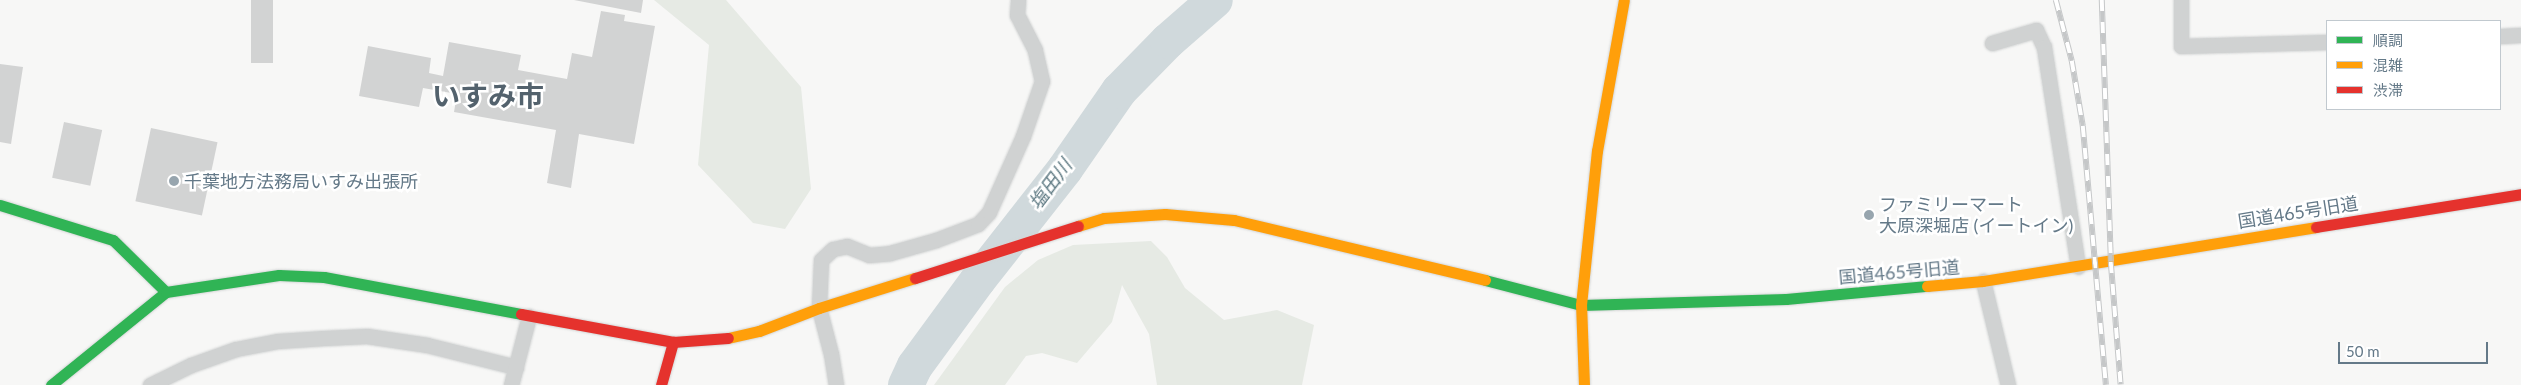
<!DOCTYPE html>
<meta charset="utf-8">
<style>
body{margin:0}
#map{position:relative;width:2521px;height:385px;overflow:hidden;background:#f7f7f6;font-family:Lato,"Noto Sans JP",sans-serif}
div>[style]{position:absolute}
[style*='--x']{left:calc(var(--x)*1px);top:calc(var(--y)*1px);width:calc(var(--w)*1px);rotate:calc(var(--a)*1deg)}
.green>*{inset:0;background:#e6eae4}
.river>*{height:36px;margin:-18px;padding:0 18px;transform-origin:18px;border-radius:18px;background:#d0d9dc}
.building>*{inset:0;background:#d2d3d3;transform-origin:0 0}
.roads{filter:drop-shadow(0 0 1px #d3d5d5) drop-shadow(0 0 1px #d3d5d5)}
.street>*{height:15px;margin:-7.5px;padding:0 7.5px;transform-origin:7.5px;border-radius:7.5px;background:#d0d2d2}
.fast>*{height:11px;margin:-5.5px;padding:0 5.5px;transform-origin:5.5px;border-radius:5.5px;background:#30b455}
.slow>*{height:11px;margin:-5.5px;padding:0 5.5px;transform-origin:5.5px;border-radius:5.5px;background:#ff9f0a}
.jam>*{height:11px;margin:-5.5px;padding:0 5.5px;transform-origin:5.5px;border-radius:5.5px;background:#e5322d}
.rail>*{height:5.5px;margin-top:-2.75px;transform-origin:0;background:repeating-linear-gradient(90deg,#fff 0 11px,#c5c7c8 0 22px);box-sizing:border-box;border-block:1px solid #c5c7c8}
.dots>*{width:14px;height:14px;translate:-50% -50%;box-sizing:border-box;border:2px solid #fff;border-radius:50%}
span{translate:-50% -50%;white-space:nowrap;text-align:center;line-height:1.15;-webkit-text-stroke:5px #fff;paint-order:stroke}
.poi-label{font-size:18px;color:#647988}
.left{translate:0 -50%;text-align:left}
.street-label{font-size:18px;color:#647988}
.water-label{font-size:19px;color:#607b84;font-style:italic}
.town-label{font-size:28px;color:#53626d;font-weight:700}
.legend{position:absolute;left:2326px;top:20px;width:175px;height:90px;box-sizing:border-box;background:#fff;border:1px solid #c1c9cf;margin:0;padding:6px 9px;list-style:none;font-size:15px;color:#647988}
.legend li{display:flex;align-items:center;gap:10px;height:25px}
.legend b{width:25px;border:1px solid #c1c9cf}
.scale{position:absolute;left:2338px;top:342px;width:150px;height:22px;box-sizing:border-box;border:2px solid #647988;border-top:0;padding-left:6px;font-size:15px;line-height:18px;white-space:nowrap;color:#647988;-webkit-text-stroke:4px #fff;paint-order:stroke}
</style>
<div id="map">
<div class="green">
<i style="clip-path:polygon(654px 0,726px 0,801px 87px,811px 189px,785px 229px,753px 223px,698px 165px,709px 45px)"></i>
<i style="clip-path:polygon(1151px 241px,1167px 257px,1185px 288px,1224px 320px,1277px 310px,1314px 325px,1302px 385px,1157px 385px,1149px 334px,1122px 285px,1112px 322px,1077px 363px,1042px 353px,1026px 356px,1005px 385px,934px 385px,1005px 287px,1038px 260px,1073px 245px)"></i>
</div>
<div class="river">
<i style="--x:906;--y:385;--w:21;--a:-65"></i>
<i style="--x:915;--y:366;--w:107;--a:-53.8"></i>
<i style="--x:978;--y:280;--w:141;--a:-51.9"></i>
<i style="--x:1065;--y:169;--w:95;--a:-55.3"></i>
<i style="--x:1119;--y:91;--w:70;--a:-45.6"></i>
<i style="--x:1168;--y:41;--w:62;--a:-41.1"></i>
</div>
<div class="building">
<i style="left:251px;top:0;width:22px;height:63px"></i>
<i style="clip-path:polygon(574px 0,643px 0,641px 13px)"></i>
<i style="clip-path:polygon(601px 11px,625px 15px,624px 21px,655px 26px,634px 144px,579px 134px,571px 188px,547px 183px,556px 130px,454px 112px,457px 94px,423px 88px,419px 107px,359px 96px,368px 46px,431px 58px,429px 73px,443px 76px,449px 42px,521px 55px,518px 70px,567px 79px,572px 53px,592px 57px)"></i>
<i style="clip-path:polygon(0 64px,23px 67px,11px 144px,0 142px)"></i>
<i style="left:64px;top:122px;width:39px;height:57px;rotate:12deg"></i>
<i style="left:151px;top:128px;width:68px;height:75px;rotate:12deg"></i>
</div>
<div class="roads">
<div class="street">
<i style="--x:2181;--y:0;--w:46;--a:90"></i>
<i style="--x:2181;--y:46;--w:146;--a:-1.6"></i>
<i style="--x:2500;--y:36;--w:21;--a:-3"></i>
<i style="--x:1992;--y:43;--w:46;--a:-16.5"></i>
<i style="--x:2036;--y:30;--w:19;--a:65"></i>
<i style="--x:2044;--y:47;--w:222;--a:81.2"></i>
<i style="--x:1983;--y:281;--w:107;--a:76.5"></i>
<i style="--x:150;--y:385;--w:46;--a:-26"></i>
<i style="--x:191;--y:365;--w:48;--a:-19.6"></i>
<i style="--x:236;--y:349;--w:43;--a:-10.8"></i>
<i style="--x:278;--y:341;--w:46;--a:-3.7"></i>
<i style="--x:324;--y:338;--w:43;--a:-2.7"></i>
<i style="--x:367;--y:336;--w:61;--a:8.5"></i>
<i style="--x:427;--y:345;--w:92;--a:13.9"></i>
<i style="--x:511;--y:385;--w:71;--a:-75.4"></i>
<i style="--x:836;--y:385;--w:31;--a:-99"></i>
<i style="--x:831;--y:354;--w:48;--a:-104.6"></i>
<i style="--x:819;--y:308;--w:48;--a:-87.6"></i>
<i style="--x:821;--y:260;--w:16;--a:-43"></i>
<i style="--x:833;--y:249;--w:14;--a:-12"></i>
<i style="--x:847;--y:246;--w:24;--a:22"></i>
<i style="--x:869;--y:255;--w:21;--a:-5"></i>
<i style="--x:890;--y:253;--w:48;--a:-15.8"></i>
<i style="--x:936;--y:240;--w:45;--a:-20.9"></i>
<i style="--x:978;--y:224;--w:16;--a:-47"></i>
<i style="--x:989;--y:212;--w:83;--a:-65.9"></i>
<i style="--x:1023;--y:136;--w:58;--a:-70.9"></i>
<i style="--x:1042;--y:81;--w:32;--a:-103"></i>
<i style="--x:1035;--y:50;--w:39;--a:-117"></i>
<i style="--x:1017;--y:15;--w:15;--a:-86"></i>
</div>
<div class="fast">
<i style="--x:0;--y:205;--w:118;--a:17.2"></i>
<i style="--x:113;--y:240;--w:74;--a:44.5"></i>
<i style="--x:1485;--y:280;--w:99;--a:14.6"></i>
<i style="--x:1581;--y:305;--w:205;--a:-1.7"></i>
<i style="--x:1786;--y:299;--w:142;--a:-5.3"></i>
<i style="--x:51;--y:385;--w:148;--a:-39"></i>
<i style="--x:166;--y:292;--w:114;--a:-8.6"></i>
<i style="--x:279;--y:275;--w:45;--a:2.5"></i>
<i style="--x:324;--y:277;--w:200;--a:10.6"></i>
</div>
<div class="slow">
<i style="--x:1078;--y:226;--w:27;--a:-17"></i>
<i style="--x:1104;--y:218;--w:61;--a:-3.8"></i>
<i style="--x:1165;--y:214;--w:69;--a:5"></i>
<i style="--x:1234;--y:220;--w:258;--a:13.4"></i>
<i style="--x:1927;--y:286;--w:56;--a:-5.1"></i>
<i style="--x:1983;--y:281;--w:337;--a:-9.2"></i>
<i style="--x:728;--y:338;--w:32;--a:-13"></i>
<i style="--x:759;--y:331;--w:64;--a:-21"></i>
<i style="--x:819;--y:308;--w:101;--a:-17.4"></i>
<i style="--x:1584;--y:385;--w:80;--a:-92.1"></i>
<i style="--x:1581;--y:305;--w:155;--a:-84.1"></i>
<i style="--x:1597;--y:151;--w:153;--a:-79.9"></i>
</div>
<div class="jam">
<i style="--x:2316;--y:227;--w:208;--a:-9.1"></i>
<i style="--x:915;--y:278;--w:171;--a:-17.7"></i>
<i style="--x:521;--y:314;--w:155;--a:10.4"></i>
<i style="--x:673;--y:342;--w:55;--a:-4.2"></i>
<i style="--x:661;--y:385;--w:45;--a:-74.4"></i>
</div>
</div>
<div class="rail">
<i style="--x:2056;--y:0;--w:63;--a:75.3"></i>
<i style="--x:2072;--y:61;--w:66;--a:80.4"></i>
<i style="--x:2083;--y:126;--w:260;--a:84.9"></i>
<i style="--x:2102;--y:0;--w:262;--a:88"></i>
<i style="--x:2111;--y:262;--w:123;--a:85.4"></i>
</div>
<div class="dots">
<i style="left:174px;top:181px;background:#97a5ae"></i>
<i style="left:1869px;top:215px;background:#97a5ae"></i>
</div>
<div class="poi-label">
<span class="left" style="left:184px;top:181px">千葉地方法務局いすみ出張所</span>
<span class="left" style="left:1879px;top:215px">ファミリーマート<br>大原深堀店 (イートイン)</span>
</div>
<div class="street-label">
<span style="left:2298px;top:212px;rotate:-9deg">国道465号旧道</span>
<span style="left:1899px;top:272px;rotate:-5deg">国道465号旧道</span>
</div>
<div class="water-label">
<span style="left:1050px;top:184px;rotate:-53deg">塩田川</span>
</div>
<div class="town-label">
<span style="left:488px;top:95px">いすみ市</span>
</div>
<ul class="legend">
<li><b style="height:6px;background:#30b455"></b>順調</li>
<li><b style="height:6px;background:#ff9f0a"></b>混雑</li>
<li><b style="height:6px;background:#e5322d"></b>渋滞</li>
</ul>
<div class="scale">50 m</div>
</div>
